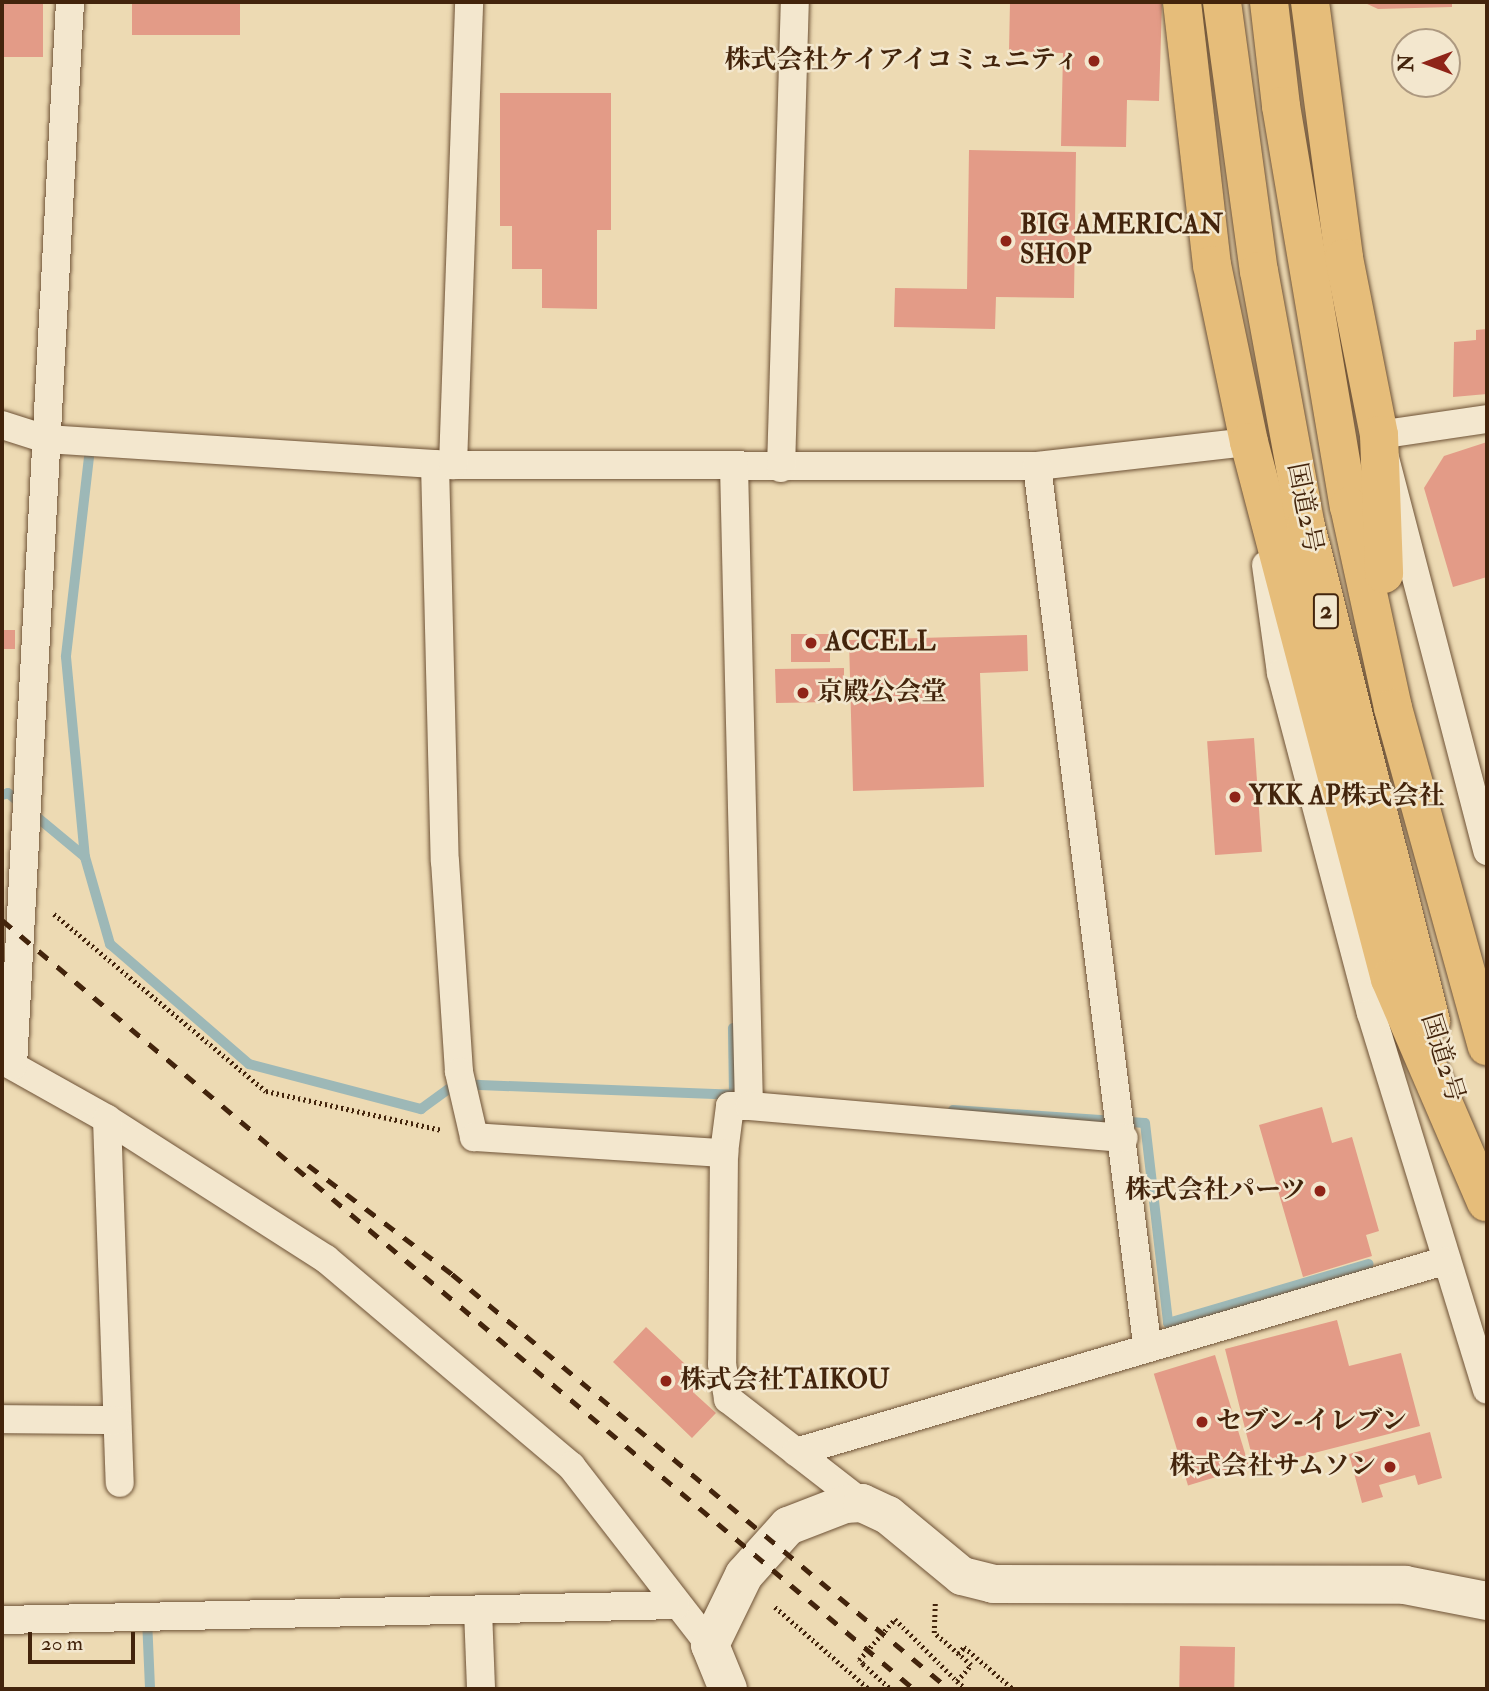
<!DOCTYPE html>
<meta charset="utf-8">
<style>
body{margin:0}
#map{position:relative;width:1489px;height:1691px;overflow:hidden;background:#eddab3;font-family:"IM FELL Double Pica","Noto Serif JP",serif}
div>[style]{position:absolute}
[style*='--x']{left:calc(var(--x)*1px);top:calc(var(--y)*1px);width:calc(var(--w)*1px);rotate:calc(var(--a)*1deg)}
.stream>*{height:10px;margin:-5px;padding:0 5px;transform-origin:5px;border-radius:5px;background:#9db8b7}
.building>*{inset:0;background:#e39b87;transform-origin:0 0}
.path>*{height:4.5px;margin-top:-2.25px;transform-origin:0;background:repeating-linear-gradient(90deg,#43240c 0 2px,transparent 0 5.5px)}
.roads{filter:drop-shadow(0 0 2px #6e5236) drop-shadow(0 0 2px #6e5236)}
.street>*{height:28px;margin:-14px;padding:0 14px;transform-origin:14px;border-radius:14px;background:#f3e7ce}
.secondary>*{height:38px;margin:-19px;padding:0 19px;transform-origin:19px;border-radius:19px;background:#f3e7ce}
.highway>*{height:38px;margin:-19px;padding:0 19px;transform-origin:19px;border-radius:19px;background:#e6bd7a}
.rail>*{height:5px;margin-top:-2.5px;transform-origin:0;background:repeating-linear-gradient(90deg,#43240c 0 12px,transparent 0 24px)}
.path-bridge>*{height:4.5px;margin-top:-2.25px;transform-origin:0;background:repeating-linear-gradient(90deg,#43240c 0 2px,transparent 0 5.5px)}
.dots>*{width:19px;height:19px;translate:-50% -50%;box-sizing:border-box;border:4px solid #f3e7ce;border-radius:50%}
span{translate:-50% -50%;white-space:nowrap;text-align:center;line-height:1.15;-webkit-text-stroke:5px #f3e7ce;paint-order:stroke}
.shield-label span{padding:2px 5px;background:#f3e7ce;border:2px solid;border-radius:5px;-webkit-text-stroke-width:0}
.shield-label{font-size:24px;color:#43240c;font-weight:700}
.poi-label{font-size:26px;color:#43240c;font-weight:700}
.right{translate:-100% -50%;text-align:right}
.left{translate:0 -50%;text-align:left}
.street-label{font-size:26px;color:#43240c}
.frame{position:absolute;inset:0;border:4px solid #43240c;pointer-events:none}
.north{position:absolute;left:1391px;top:28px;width:70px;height:70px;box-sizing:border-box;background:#f3e7ce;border:2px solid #ad9980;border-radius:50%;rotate:270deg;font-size:19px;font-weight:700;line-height:28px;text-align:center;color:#43240c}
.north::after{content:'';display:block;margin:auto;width:24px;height:32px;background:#8f2418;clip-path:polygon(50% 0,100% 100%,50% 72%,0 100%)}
.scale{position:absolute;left:28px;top:1632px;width:107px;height:32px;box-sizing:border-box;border:4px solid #43240c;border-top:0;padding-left:9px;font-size:21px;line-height:24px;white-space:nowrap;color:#43240c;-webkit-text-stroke:5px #f3e7ce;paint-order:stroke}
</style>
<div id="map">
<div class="stream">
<i style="--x:89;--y:457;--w:201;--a:96.6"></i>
<i style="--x:66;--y:657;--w:201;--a:84.6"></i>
<i style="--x:85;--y:857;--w:91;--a:74"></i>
<i style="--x:110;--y:944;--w:184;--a:40.8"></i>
<i style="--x:249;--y:1064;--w:178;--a:14.7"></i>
<i style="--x:421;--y:1109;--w:34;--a:-36"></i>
<i style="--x:449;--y:1089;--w:30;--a:-8"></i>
<i style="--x:479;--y:1085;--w:255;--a:2.2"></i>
<i style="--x:734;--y:1095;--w:67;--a:-90.9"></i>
<i style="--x:2;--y:795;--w:6;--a:-18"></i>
<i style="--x:8;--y:793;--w:100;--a:39.7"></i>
<i style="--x:953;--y:1110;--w:192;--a:3.9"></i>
<i style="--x:1145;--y:1123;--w:201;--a:83.4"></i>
<i style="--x:1168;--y:1323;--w:209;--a:-16.4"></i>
<i style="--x:147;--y:1619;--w:70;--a:87.5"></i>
</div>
<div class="building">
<i style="left:2px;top:2px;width:41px;height:55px"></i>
<i style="left:132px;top:2px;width:108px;height:33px"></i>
<i style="clip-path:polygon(1010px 2px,1162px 3px,1159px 101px,1127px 100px,1126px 147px,1061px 146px,1063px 53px,1009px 51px)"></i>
<i style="clip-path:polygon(1363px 2px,1452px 2px,1452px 7px,1378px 9px)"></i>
<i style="clip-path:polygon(500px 93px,611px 93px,611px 230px,597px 230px,597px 309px,542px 308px,542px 269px,512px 269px,512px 226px,500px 226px)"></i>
<i style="clip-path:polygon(969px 150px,1076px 152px,1074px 298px,996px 297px,995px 329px,894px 327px,895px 288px,967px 289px)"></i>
<i style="clip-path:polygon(1487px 329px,1487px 394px,1453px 397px,1454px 342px,1476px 340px,1476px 330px)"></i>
<i style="clip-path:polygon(1487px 442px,1487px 577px,1453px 587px,1424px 488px,1444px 456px)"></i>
<i style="left:2px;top:630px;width:13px;height:19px"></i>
<i style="left:791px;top:634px;width:39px;height:28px"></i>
<i style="clip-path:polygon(1027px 635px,1028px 671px,980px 673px,984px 787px,853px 791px,849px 640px)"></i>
<i style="clip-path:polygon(844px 668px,844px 683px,831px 683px,831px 702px,776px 703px,775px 669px)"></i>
<i style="left:1254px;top:738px;width:114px;height:47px;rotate:86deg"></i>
<i style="clip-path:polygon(1322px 1107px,1332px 1143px,1352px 1137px,1379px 1231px,1366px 1235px,1372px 1256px,1303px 1277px,1259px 1125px)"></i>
<i style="clip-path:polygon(1337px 1320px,1349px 1366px,1401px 1353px,1420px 1426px,1255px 1468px,1225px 1349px)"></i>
<i style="clip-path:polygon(646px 1327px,704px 1382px,694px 1393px,716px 1413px,692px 1438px,613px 1362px)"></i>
<i style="left:1215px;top:1355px;width:117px;height:64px;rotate:73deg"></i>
<i style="clip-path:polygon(1430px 1432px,1442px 1478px,1418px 1485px,1415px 1475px,1379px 1485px,1383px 1497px,1362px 1503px,1349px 1454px)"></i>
<i style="left:1180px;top:1646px;width:55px;height:43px;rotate:1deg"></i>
</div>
<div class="path">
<i style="--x:54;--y:914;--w:276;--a:39.9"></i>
<i style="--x:266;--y:1091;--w:180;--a:12.5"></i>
<i style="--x:775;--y:1607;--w:125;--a:41.1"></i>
<i style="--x:899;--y:1623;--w:82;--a:45"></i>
<i style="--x:957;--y:1681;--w:21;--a:-49"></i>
<i style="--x:971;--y:1665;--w:49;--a:-139.1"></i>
<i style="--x:934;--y:1633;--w:32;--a:-88"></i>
<i style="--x:958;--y:1654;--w:9;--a:-49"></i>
<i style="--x:964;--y:1647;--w:65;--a:40.6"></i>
<i style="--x:863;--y:1664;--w:38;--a:42"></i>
<i style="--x:957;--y:1681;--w:12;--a:42"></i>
</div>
<div class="roads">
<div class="street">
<i style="--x:1487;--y:419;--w:109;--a:171.6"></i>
<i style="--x:1379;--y:435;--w:430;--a:75.4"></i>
<i style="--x:2;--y:425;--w:46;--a:17.7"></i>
<i style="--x:46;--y:439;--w:408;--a:3.7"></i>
<i style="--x:453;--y:465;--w:584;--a:0.1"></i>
<i style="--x:1037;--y:466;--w:213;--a:-6.5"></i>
<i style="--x:1249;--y:442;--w:17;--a:80"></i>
<i style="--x:435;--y:464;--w:397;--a:88.6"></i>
<i style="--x:445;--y:861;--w:211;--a:86.2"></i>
<i style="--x:459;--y:1072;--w:67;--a:77"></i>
<i style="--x:474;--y:1137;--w:251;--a:3.7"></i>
<i style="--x:453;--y:465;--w:463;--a:-88"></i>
<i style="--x:734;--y:466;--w:640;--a:88.66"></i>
<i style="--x:749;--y:1106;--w:19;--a:180"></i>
<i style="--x:730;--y:1106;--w:47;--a:97.3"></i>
<i style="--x:724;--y:1153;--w:211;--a:90.5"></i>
<i style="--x:722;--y:1364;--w:36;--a:80"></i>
<i style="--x:728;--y:1399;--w:170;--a:37.8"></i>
<i style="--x:1037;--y:466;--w:885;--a:82.86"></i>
<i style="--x:781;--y:468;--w:466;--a:-88.3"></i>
<i style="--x:1266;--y:565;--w:109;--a:82.1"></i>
<i style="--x:1281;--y:673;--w:352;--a:75.2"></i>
<i style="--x:1371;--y:1013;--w:394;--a:72.9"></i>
<i style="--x:2;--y:1060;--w:120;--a:29.3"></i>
<i style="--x:107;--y:1119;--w:260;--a:32.6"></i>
<i style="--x:326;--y:1259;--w:321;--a:40.2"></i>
<i style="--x:571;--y:1466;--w:227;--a:52.2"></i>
<i style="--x:13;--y:1065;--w:1065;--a:-86.93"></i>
<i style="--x:749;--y:1106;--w:376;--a:4.9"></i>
<i style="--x:107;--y:1119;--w:364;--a:88"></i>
<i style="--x:2;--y:1419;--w:115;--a:0.5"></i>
<i style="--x:796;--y:1452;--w:676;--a:-16.42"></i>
<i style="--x:478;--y:1610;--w:79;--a:87.8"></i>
<i style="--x:2;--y:1620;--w:674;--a:-1.27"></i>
</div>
<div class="secondary">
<i style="--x:728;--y:1689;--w:48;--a:-112.2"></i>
<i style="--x:710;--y:1645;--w:78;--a:-64.1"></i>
<i style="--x:744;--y:1575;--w:66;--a:-48.1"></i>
<i style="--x:788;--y:1526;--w:61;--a:-21.1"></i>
<i style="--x:845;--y:1504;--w:17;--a:-3"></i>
<i style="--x:862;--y:1503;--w:29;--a:25"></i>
<i style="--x:888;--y:1515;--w:96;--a:39.5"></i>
<i style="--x:962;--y:1576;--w:32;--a:14"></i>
<i style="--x:993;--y:1584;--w:412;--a:0.1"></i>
<i style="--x:1405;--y:1585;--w:84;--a:11"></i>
</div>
<div class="highway">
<i style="--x:1182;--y:2;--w:265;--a:83.5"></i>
<i style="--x:1212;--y:265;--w:181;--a:78.2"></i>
<i style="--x:1249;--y:442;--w:555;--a:75.29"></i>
<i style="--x:1390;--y:979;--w:243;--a:66.7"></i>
<i style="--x:1222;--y:2;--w:272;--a:82.2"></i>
<i style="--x:1259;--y:271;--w:259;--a:79.6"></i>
<i style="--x:1306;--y:526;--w:511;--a:75.83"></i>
<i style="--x:1269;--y:2;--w:105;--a:83.4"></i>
<i style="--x:1281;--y:106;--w:406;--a:80.4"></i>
<i style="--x:1349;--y:506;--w:207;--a:77.7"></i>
<i style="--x:1393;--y:708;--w:351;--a:74.5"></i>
<i style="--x:1310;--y:2;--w:258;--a:82.4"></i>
<i style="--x:1344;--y:258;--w:180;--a:78.8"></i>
<i style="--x:1379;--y:435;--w:139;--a:87.9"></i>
</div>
</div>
<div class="rail">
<i style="--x:2;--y:920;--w:1193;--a:40.14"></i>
<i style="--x:308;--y:1165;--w:181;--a:37.1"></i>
<i style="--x:452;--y:1274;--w:647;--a:39.86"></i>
</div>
<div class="path-bridge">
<i style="--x:863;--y:1664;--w:6;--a:-135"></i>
<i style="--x:859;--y:1660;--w:55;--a:-48.7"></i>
<i style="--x:895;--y:1619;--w:6;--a:45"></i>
</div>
<div class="dots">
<i style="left:1094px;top:61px;background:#8f2418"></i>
<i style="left:1006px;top:241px;background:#8f2418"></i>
<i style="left:811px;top:643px;background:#8f2418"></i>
<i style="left:803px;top:693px;background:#8f2418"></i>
<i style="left:1235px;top:797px;background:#8f2418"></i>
<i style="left:1320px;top:1191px;background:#8f2418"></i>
<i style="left:666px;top:1381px;background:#8f2418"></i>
<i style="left:1202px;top:1422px;background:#8f2418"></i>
<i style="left:1390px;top:1467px;background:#8f2418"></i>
</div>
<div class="shield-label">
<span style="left:1326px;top:611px">2</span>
</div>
<div class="poi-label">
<span class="right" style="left:1080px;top:61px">株式会社ケイアイコミュニティ</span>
<span class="left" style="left:1020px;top:241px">BIG AMERICAN<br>SHOP</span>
<span class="left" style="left:825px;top:643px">ACCELL</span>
<span class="left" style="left:817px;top:693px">京殿公会堂</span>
<span class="left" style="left:1249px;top:797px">YKK AP株式会社</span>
<span class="right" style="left:1306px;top:1191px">株式会社パーツ</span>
<span class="left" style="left:680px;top:1381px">株式会社TAIKOU</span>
<span class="left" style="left:1216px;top:1422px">セブン-イレブン</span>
<span class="right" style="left:1376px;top:1467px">株式会社サムソン</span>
</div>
<div class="street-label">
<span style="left:1304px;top:508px;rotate:79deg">国道2号</span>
<span style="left:1442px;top:1058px;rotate:73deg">国道2号</span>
</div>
<div class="frame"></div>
<div class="north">N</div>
<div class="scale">20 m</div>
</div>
